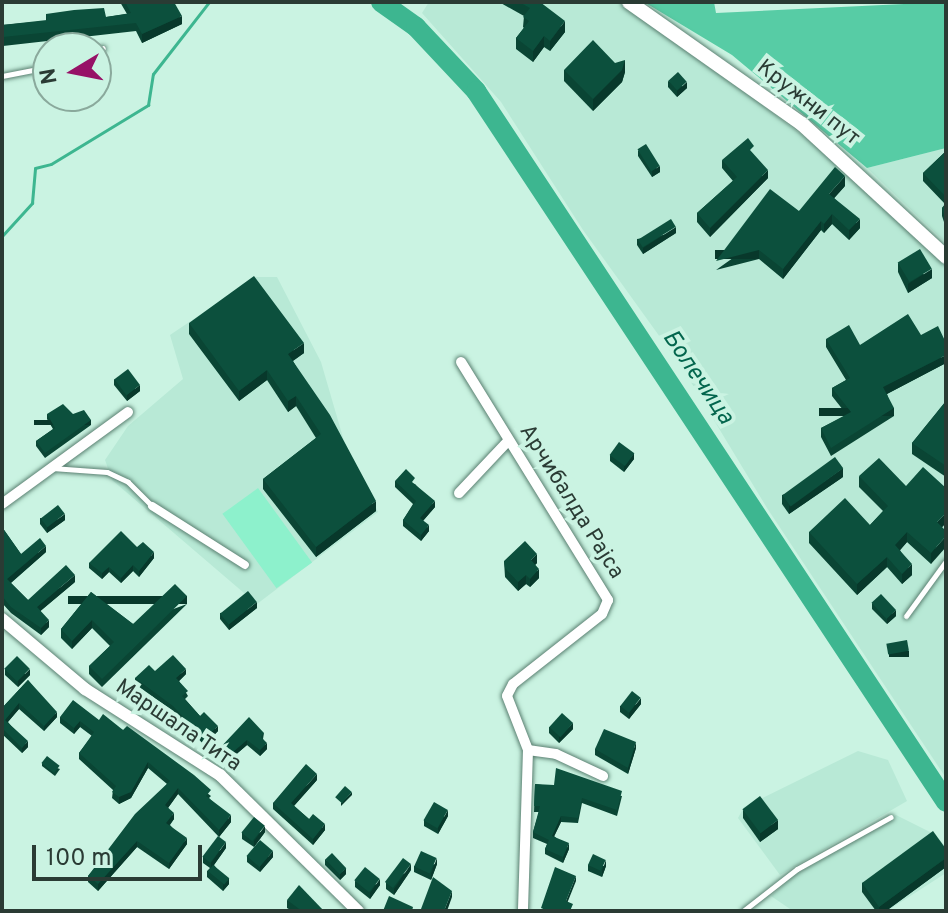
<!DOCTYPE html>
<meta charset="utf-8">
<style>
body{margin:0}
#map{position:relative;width:948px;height:913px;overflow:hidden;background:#caf3e2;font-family:Overpass,sans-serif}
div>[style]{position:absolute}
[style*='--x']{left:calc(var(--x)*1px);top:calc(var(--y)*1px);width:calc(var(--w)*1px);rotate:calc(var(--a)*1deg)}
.built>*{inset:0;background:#b8e9d6}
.green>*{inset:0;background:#8df1cc;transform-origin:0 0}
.forest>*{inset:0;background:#57cca5}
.stream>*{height:3px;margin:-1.5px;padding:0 1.5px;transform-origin:1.5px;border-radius:1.5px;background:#3db690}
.river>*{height:20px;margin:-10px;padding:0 10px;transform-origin:10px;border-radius:10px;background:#3db690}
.roads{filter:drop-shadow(0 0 2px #5a8071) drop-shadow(0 0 2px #5a8071)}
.service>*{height:5px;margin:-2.5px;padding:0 2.5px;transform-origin:2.5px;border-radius:2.5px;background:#fff}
.pedestrian>*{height:8px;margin:-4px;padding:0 4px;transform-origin:4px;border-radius:4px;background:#fff}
.minor>*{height:10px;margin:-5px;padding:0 5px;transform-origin:5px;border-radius:5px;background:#fff}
.tertiary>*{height:12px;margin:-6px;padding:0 6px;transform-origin:6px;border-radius:6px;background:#fff}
.secondary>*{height:14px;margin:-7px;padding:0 7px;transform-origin:7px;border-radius:7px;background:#fff}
.wall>*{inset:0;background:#0a4534}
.shaded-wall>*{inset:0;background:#08382b;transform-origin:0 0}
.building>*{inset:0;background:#0c503d;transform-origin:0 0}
span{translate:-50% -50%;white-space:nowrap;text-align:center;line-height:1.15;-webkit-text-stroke:8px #caf3e2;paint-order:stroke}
.street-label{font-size:22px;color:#2a3b34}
.water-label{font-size:24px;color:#03664d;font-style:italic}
.frame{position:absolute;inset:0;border:4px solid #2a3b34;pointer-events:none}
.north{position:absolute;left:32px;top:32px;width:80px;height:80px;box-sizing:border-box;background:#caf3e2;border:2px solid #8aa99c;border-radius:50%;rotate:260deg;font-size:22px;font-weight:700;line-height:32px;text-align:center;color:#2a3b34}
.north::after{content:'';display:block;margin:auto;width:28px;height:36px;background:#971167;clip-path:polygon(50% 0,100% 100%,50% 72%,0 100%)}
.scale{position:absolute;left:32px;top:845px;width:170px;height:36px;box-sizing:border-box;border:4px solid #2a3b34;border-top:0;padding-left:10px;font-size:24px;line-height:28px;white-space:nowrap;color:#2a3b34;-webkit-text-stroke:6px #caf3e2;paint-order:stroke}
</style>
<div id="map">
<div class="built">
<i style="clip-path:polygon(429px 2px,626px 2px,856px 176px,946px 265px,946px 778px,767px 508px,683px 369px,583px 230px,501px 102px,422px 13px)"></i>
<i style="clip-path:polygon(946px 148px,946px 243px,867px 168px)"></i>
<i style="clip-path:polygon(256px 277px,277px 277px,321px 362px,344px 441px,378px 512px,257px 604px,112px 480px,105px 460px,128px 426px,183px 379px,170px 335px)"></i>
<i style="clip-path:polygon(858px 751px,888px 760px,907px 801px,780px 875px,738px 818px,744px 807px)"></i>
<i style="clip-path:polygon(896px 815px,934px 834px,946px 847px,946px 873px,887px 911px,793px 911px,771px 896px,792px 877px)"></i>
</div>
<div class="green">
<i style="left:258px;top:488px;width:92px;height:44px;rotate:54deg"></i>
</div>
<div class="forest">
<i style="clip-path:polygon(644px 2px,714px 2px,716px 13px,946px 2px,946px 148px,867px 168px,732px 55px)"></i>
</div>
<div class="stream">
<i style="--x:2;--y:236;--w:45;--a:-47.7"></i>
<i style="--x:32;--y:203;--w:35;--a:-85"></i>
<i style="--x:35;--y:168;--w:16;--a:-14"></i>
<i style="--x:51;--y:164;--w:114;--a:-31.3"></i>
<i style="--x:148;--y:105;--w:31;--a:-81"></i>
<i style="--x:153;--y:74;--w:91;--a:-52.1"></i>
</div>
<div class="river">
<i style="--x:381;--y:2;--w:43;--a:35.5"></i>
<i style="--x:416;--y:27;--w:88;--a:46.8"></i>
<i style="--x:476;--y:91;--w:852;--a:56.53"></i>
</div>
<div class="roads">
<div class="service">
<i style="--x:96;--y:50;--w:7;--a:-16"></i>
<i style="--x:2;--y:76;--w:47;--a:-11.1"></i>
<i style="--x:52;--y:468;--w:55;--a:4.2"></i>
<i style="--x:107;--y:472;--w:23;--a:25"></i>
<i style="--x:128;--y:482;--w:34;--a:45"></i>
<i style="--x:906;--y:616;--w:68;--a:-54"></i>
<i style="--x:743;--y:911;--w:68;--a:-37.9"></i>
<i style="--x:797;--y:869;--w:107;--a:-29"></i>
</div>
<div class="pedestrian">
<i style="--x:152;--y:506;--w:110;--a:32.4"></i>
</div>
<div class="minor">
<i style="--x:461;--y:362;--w:280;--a:58.3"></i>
<i style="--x:608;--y:600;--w:15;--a:113"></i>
<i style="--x:602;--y:614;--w:113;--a:141.8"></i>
<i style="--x:513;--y:684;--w:13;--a:117"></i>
<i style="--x:507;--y:696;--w:58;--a:68.7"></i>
<i style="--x:528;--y:750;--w:161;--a:91.8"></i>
<i style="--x:459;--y:493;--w:71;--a:-46.7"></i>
<i style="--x:2;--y:504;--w:156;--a:-36.1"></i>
<i style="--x:528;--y:750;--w:28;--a:8"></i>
<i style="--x:556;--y:754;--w:52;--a:25.1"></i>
</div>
<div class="tertiary">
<i style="--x:2;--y:619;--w:109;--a:40.1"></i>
<i style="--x:85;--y:689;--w:160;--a:32.5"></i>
<i style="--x:220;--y:775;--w:194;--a:44.6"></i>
</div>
<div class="secondary">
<i style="--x:629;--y:2;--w:212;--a:35.2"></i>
<i style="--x:802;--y:124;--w:196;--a:42.7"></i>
</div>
</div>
<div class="wall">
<i style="clip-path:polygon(120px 2px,174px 2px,182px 24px,142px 43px,136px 31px,3px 46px,3px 51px,2px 51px,2px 25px,46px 21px,46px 14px,106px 17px,127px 14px)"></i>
<i style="clip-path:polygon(499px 2px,540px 2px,565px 32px,550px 51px,544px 47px,533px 62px,516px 49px,516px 38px,524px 28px,523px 27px,524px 16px)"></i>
<i style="clip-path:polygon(564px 70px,625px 72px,622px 82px,593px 111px,564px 81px)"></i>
<i style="clip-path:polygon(668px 81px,687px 88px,677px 97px,668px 87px)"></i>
<i style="clip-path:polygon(638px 150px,660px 172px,652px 177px,638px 156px)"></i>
<i style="clip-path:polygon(946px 151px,946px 228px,942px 216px,942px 208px,945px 204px,923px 181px,923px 173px)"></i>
<i style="clip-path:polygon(722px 160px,768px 178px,710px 237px,697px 222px,697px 213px,733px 181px,722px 168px)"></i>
<i style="clip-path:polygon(845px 186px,834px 198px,860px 228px,849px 240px,832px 224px,824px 233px,821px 230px,783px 279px,759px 259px,716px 270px,799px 211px)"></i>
<i style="clip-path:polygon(676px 233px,643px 254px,637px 245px,637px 239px)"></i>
<i style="clip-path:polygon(898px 263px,932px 278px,908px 293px,898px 272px)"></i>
<i style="clip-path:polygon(189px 323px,304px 353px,293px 361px,376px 511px,316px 557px,263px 489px,263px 479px,316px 438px,296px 406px,288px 412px,267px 380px,239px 401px,189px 334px)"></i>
<i style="clip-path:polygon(921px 335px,946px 363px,887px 394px,894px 416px,831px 456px,821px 437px,821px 428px,847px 415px,832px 396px,832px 388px,846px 380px,826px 347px,826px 339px,860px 345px)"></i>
<i style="clip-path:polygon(114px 379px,140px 391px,127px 401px,114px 385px)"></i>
<i style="clip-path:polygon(946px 401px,946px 477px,912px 454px,912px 443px)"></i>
<i style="clip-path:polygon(47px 414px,91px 425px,45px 458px,36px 446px,36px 441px,53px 429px,47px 419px)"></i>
<i style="clip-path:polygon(610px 455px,634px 459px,624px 472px,610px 461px)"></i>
<i style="clip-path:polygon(859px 476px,942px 527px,931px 564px,907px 542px,900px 550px,912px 575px,902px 584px,887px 567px,857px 595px,809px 543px,809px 532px,870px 525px,883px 511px,859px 487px)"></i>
<i style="clip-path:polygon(843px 477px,789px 514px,782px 504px,782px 495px)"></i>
<i style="clip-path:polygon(395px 481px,415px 484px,435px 507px,423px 521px,429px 531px,421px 541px,403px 526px,403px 520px,413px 504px,395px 487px)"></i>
<i style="clip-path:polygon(40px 518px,65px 520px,47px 533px,40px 524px)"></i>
<i style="clip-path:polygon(2px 527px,21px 554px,46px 552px,11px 583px,28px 600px,75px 582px,40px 611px,49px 627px,41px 635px,11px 613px,2px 603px)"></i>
<i style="clip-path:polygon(137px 547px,154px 558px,139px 577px,133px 571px,121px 583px,109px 572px,102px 579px,89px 568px,89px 563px)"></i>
<i style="clip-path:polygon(504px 561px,537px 563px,535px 565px,539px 578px,530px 587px,526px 584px,518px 591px,505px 577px)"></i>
<i style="clip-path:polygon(91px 592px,133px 624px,187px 604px,102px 687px,89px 674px,89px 666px,110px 646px,92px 628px,72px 649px,61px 638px,61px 629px)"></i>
<i style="clip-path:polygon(872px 603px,896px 616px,887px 624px,872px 609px)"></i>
<i style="clip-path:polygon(257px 608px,229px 630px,220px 619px,220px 613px)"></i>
<i style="clip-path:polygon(5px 669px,30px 675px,18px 687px,5px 675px)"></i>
<i style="clip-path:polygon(155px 671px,186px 674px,179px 681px,188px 696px,185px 699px,200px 716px,218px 731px,204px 745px,173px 711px,135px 684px,135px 678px)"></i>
<i style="clip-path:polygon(28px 680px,57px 717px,44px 731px,19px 709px,8px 722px,28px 747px,22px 753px,2px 734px,2px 708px)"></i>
<i style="clip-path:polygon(641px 704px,629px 719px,620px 712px,620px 706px)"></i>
<i style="clip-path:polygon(60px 717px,99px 720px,123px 730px,211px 796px,209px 798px,231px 822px,219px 837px,178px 794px,168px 808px,174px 819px,170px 825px,187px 844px,169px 869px,137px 847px,98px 891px,88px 882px,88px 876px,167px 784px,148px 768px,131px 798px,119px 804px,112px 798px,113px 790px,79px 759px,79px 753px,92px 736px,80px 727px,74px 734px,60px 723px)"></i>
<i style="clip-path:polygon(549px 727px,573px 729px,559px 743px,549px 733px)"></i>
<i style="clip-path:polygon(264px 733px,263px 739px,267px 749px,260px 756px,247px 745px,226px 763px,218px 756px,218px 750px)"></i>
<i style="clip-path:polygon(636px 748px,628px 774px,595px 755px,595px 749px)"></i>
<i style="clip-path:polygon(42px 763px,60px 769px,55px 776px,42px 766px)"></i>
<i style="clip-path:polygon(317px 780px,294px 806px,309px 819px,325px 830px,313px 845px,273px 809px,273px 803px)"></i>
<i style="clip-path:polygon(535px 784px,622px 796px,617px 816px,582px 803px,578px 823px,561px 822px,554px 836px,569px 849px,563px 863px,545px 854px,545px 849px,547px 844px,533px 838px,533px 832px,539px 812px,534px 812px)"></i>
<i style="clip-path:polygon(743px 810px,778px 829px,760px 842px,743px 818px)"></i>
<i style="clip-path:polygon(448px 816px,438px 834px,424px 826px,424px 820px)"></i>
<i style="clip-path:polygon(265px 832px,254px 847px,242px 839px,242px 833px)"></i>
<i style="clip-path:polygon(226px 848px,214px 865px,229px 884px,223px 891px,207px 877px,207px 871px,210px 868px,203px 863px,203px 857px)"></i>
<i style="clip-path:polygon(946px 849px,946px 867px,886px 911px,876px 911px,862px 892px,862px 883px)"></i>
<i style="clip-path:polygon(247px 856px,273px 857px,260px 872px,247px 862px)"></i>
<i style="clip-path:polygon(325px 859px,346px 874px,340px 880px,325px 865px)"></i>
<i style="clip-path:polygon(437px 864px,431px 880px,414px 872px,414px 866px)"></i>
<i style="clip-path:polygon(588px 865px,606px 866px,602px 877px,588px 871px)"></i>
<i style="clip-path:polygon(411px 870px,394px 895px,386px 889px,386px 883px)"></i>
<i style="clip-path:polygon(355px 881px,380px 885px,370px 899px,355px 887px)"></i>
<i style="clip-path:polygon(287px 900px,324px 911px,292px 911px,287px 908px)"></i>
</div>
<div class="shaded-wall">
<i style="clip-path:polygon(182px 16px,182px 24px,142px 43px,142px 34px)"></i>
<i style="clip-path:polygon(565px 21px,565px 32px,550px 51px,550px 41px)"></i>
<i style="clip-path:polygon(544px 36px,544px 47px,533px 62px,533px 51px)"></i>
<i style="clip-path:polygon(625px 60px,625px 72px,622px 82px,593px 111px,593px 99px)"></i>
<i style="clip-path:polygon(687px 82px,687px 88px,677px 97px,677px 91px)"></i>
<i style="clip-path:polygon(660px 166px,660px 172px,652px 177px,652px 171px)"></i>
<i style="clip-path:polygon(768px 170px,768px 178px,710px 237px,710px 228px)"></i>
<i style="clip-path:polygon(845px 176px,845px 186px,829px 204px,829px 194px)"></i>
<i style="clip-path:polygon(832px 214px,832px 224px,824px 233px,824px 224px)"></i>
<i style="clip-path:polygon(860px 219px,860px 228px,849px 240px,849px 230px)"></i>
<i style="clip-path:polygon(821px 221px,821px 230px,783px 279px,783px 269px)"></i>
<i style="clip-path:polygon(676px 227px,676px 233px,643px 254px,643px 248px)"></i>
<i style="left:759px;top:250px;width:9px;height:44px;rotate:90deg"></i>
<i style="clip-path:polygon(932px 269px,932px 278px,908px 293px,908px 284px)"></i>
<i style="clip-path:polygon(304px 343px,304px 353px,288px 364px,288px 354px)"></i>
<i style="clip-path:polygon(946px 355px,946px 363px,883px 396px,883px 387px)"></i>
<i style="clip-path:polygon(267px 370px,267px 380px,239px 401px,239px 391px)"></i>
<i style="clip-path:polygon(140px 385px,140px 391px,127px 401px,127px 395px)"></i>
<i style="clip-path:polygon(296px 396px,296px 406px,288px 412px,288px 401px)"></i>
<i style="left:894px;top:408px;width:8px;height:75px;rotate:90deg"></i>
<i style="left:91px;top:420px;width:5px;height:57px;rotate:90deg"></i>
<i style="clip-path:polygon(634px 453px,634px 459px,624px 472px,624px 466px)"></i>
<i style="clip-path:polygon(843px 468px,843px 477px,789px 514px,789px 506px)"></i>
<i style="clip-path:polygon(376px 501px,376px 511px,316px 557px,316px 547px)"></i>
<i style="clip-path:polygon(435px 501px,435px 507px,420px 524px,420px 518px)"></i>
<i style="clip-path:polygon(946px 513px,946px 523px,937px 533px,937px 522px)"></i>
<i style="clip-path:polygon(65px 514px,65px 520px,47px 533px,47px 527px)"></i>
<i style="clip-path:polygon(429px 525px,429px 531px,421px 541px,421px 535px)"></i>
<i style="clip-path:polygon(907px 532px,907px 542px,895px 556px,895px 545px)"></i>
<i style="clip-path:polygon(946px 536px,946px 547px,931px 564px,931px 553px)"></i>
<i style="clip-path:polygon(46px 546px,46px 552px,7px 586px,7px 579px)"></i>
<i style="clip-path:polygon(154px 552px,154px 558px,139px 577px,139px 571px)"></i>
<i style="clip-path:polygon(537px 554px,537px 563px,531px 569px,531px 560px)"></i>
<i style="clip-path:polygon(887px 557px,887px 567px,857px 595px,857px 584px)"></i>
<i style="clip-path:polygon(912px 564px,912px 575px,902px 584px,902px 574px)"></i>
<i style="clip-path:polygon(133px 565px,133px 571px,121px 583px,121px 578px)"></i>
<i style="clip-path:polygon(109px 567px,109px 572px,102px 579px,102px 573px)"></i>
<i style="clip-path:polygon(539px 569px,539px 578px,530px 587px,530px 579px)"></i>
<i style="clip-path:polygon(75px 575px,75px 582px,37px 614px,37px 607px)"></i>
<i style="clip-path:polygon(526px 575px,526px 584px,518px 591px,518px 582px)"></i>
<i style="left:187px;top:596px;width:8px;height:119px;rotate:90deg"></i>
<i style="clip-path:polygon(257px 602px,257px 608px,229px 630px,229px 624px)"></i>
<i style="clip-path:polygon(896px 610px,896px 616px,887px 624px,887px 618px)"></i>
<i style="clip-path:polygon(49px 620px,49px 627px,41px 635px,41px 628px)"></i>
<i style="clip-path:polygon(92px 620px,92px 628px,72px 649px,72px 641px)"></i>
<i style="left:909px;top:651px;width:6px;height:20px;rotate:90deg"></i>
<i style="clip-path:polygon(30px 669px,30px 675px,18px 687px,18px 681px)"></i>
<i style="clip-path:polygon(186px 669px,186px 674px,176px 684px,176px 678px)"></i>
<i style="clip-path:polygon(641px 698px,641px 704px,629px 719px,629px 713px)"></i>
<i style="clip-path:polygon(19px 703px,19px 709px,5px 725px,5px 720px)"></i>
<i style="clip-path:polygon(57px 712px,57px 717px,44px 731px,44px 726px)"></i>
<i style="clip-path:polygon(80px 721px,80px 727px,74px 734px,74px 728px)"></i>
<i style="clip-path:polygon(573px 723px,573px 729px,559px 743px,559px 737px)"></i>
<i style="clip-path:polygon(218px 726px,218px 731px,204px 745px,204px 739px)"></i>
<i style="clip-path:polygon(247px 740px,247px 745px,226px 763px,226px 758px)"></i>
<i style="clip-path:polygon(28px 741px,28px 747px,22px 753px,22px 748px)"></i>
<i style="clip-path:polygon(636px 742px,636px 748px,628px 774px,628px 768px)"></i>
<i style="clip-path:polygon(267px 743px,267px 749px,260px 756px,260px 750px)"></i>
<i style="clip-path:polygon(148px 762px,148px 768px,131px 798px,119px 804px,119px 797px)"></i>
<i style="clip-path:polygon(317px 774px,317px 780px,291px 809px,291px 803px)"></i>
<i style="clip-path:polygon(178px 788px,178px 794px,165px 812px,165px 805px)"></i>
<i style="clip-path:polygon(352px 792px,352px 795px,341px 806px,341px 803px)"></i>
<i style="clip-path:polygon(448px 810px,448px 816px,438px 834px,438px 828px)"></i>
<i style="clip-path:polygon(174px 813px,174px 819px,166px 829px,166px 823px)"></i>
<i style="clip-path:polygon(231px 815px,231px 822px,219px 837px,219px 830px)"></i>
<i style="clip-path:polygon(561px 816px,561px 822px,552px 841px,552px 836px)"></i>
<i style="clip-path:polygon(778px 820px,778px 829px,760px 842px,760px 833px)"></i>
<i style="clip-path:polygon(325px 824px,325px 830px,313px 845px,313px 839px)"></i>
<i style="clip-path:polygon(265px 826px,265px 832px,254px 847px,254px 841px)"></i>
<i style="clip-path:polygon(187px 838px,187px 844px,169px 869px,169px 863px)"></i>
<i style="clip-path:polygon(137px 841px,137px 847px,98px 891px,98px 884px)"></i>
<i style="clip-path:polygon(226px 842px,226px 848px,211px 869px,211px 863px)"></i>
<i style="clip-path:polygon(569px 843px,569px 849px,563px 863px,563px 857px)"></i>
<i style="clip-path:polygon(273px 851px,273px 857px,260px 872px,260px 866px)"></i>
<i style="clip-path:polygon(437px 858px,437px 864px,431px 880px,431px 874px)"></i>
<i style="clip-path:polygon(946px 858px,946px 867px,886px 911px,879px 911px,879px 907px)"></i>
<i style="clip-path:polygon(606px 860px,606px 866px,602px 877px,602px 871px)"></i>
<i style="clip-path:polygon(411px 864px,411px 870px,394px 895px,394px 889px)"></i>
<i style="clip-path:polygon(346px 868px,346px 874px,340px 880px,340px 874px)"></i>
<i style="clip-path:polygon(576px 876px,576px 881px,566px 906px,566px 901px)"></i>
<i style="clip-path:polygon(229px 878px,229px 884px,223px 891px,223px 885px)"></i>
<i style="clip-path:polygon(380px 879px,380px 885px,370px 899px,370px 893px)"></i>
<i style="clip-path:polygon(452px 891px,452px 897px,447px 911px,444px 911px)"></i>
</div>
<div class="building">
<i style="clip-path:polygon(125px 2px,174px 2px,182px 16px,142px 34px,136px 23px,3px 37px,3px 43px,2px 43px,2px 25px,47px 20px,46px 14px,74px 10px,104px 8px,106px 17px,131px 13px)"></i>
<i style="clip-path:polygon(519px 2px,540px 2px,565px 21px,550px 41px,544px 36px,533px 51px,516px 38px,529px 21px,523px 17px,530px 8px)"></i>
<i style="clip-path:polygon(593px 40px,615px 63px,625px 60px,622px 70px,593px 99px,564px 70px)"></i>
<i style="left:678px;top:72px;width:13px;height:13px;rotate:48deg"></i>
<i style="clip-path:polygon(748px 138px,754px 146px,750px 150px,768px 170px,710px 228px,697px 213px,737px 177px,722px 160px)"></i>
<i style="left:646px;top:144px;width:26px;height:10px;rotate:58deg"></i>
<i style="clip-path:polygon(946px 151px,946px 197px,923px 173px)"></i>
<i style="clip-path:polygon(835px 167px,845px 176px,829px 194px,860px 219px,849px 230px,832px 214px,824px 224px,821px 221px,783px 269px,759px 250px,716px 261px,770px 189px,799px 211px)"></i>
<i style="clip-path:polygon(946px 204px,946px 220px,942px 208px)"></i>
<i style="left:671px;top:219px;width:9px;height:39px;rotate:58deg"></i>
<i style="left:920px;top:249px;width:23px;height:26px;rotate:59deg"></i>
<i style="clip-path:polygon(254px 276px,304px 343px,288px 354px,330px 415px,376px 501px,316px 547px,263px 479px,321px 434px,296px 396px,288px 401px,267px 370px,239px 391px,189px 323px)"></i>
<i style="clip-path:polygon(908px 314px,921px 335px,938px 326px,946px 343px,946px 355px,883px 387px,894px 408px,831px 448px,821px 428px,851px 412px,832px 388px,850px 378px,826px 339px,849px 325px,860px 345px)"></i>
<i style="left:128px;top:369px;width:20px;height:17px;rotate:53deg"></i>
<i style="clip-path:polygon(946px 401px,946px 466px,912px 443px)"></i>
<i style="clip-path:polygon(63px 404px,73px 414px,84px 410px,91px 420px,45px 453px,36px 441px,55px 428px,47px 414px)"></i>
<i style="left:619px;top:442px;width:19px;height:16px;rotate:36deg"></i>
<i style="left:835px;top:457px;width:14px;height:65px;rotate:54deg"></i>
<i style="clip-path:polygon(879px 458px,906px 486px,923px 467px,946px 488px,946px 513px,937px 522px,946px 531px,946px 536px,931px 553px,907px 532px,895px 545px,912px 564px,902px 574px,887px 557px,857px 584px,809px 532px,845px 498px,870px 525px,888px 506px,859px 476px)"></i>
<i style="clip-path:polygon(406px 469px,415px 478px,412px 482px,435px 501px,420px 518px,429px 525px,421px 535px,403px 520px,416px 501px,395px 481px)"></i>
<i style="left:58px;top:505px;width:11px;height:22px;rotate:52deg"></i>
<i style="clip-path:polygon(2px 527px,21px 554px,40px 538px,46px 546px,7px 579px,28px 600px,66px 565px,75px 575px,37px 607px,49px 620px,41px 628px,11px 607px,2px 596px)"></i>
<i style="clip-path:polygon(121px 531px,137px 547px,143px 542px,154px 552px,139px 571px,133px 565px,121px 578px,109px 567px,102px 573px,89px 563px)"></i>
<i style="clip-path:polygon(525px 541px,537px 554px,531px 560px,539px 569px,530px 579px,526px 575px,518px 582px,505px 568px,504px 561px)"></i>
<i style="clip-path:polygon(175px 584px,187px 596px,102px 679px,89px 666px,114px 642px,92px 620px,72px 641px,61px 629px,91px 592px,133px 624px)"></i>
<i style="left:248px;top:591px;width:14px;height:36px;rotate:51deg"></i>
<i style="left:881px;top:594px;width:22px;height:13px;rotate:47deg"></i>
<i style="left:907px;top:640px;width:11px;height:21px;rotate:80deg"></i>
<i style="clip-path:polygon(173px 655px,186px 669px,176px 678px,188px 691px,182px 696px,200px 716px,204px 712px,218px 726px,204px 739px,173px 706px,135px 678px,149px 665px,155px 671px)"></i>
<i style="left:17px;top:656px;width:18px;height:18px;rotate:45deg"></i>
<i style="clip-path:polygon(28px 680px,57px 712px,44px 726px,19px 703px,5px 720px,28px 741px,22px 748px,2px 728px,2px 708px)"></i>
<i style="left:632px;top:691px;width:11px;height:19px;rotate:38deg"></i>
<i style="clip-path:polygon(73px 700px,99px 720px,103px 714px,123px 730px,127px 726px,194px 775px,211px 790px,206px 796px,231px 815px,219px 830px,178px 788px,165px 805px,174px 813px,166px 823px,187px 838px,169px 863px,137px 841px,98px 884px,88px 876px,135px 814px,170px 781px,148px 762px,131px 792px,119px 797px,112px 792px,116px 786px,79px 753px,94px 732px,80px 721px,74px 728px,60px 717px)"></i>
<i style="left:562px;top:713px;width:15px;height:19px;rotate:42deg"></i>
<i style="clip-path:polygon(249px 717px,264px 733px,261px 737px,267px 743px,260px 750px,247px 740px,226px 758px,218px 750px)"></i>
<i style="clip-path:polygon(604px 729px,636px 742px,628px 768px,595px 749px)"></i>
<i style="left:47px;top:756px;width:16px;height:9px;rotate:38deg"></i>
<i style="clip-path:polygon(306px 764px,317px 774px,291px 803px,309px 819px,313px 814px,325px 824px,313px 839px,273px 803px)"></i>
<i style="clip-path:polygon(556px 768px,622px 791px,617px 810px,582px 798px,578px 818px,561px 816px,552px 836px,569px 843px,563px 857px,545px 849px,549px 840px,533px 832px,540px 806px,534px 806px,535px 784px,554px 785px)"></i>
<i style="left:345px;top:786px;width:9px;height:15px;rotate:41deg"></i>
<i style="left:760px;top:796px;width:30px;height:22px;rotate:53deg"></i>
<i style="left:434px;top:802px;width:16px;height:21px;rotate:30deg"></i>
<i style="left:254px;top:817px;width:14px;height:20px;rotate:39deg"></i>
<i style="clip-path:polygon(933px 831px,946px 849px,946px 858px,879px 907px,862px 883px)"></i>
<i style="left:218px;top:836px;width:10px;height:26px;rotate:37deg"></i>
<i style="left:260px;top:840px;width:17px;height:21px;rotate:40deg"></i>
<i style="left:421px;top:851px;width:17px;height:17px;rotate:24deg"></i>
<i style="left:332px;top:853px;width:21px;height:9px;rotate:47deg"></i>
<i style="left:593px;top:854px;width:14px;height:12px;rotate:25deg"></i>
<i style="left:403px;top:858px;width:10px;height:30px;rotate:37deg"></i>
<i style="left:213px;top:865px;width:21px;height:8px;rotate:39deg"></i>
<i style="left:365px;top:867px;width:19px;height:17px;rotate:39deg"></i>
<i style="clip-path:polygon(555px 867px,576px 876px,566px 901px,573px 904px,570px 911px,548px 911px,541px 908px)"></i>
<i style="clip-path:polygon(433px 877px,452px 891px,444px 911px,427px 911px,421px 909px)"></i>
<i style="clip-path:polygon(299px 885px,324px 911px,302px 911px,287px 900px)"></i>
<i style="clip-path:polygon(389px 896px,413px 907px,412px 911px,383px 911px)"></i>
</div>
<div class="street-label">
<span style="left:808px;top:103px;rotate:38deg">Кружни пут</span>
<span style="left:571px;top:502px;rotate:58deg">Арчибалда Рајса</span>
<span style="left:178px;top:726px;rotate:34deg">Маршала Тита</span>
</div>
<div class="water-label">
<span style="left:697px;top:378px;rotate:56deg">Болечица</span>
</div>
<div class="frame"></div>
<div class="north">N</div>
<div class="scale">100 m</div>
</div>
